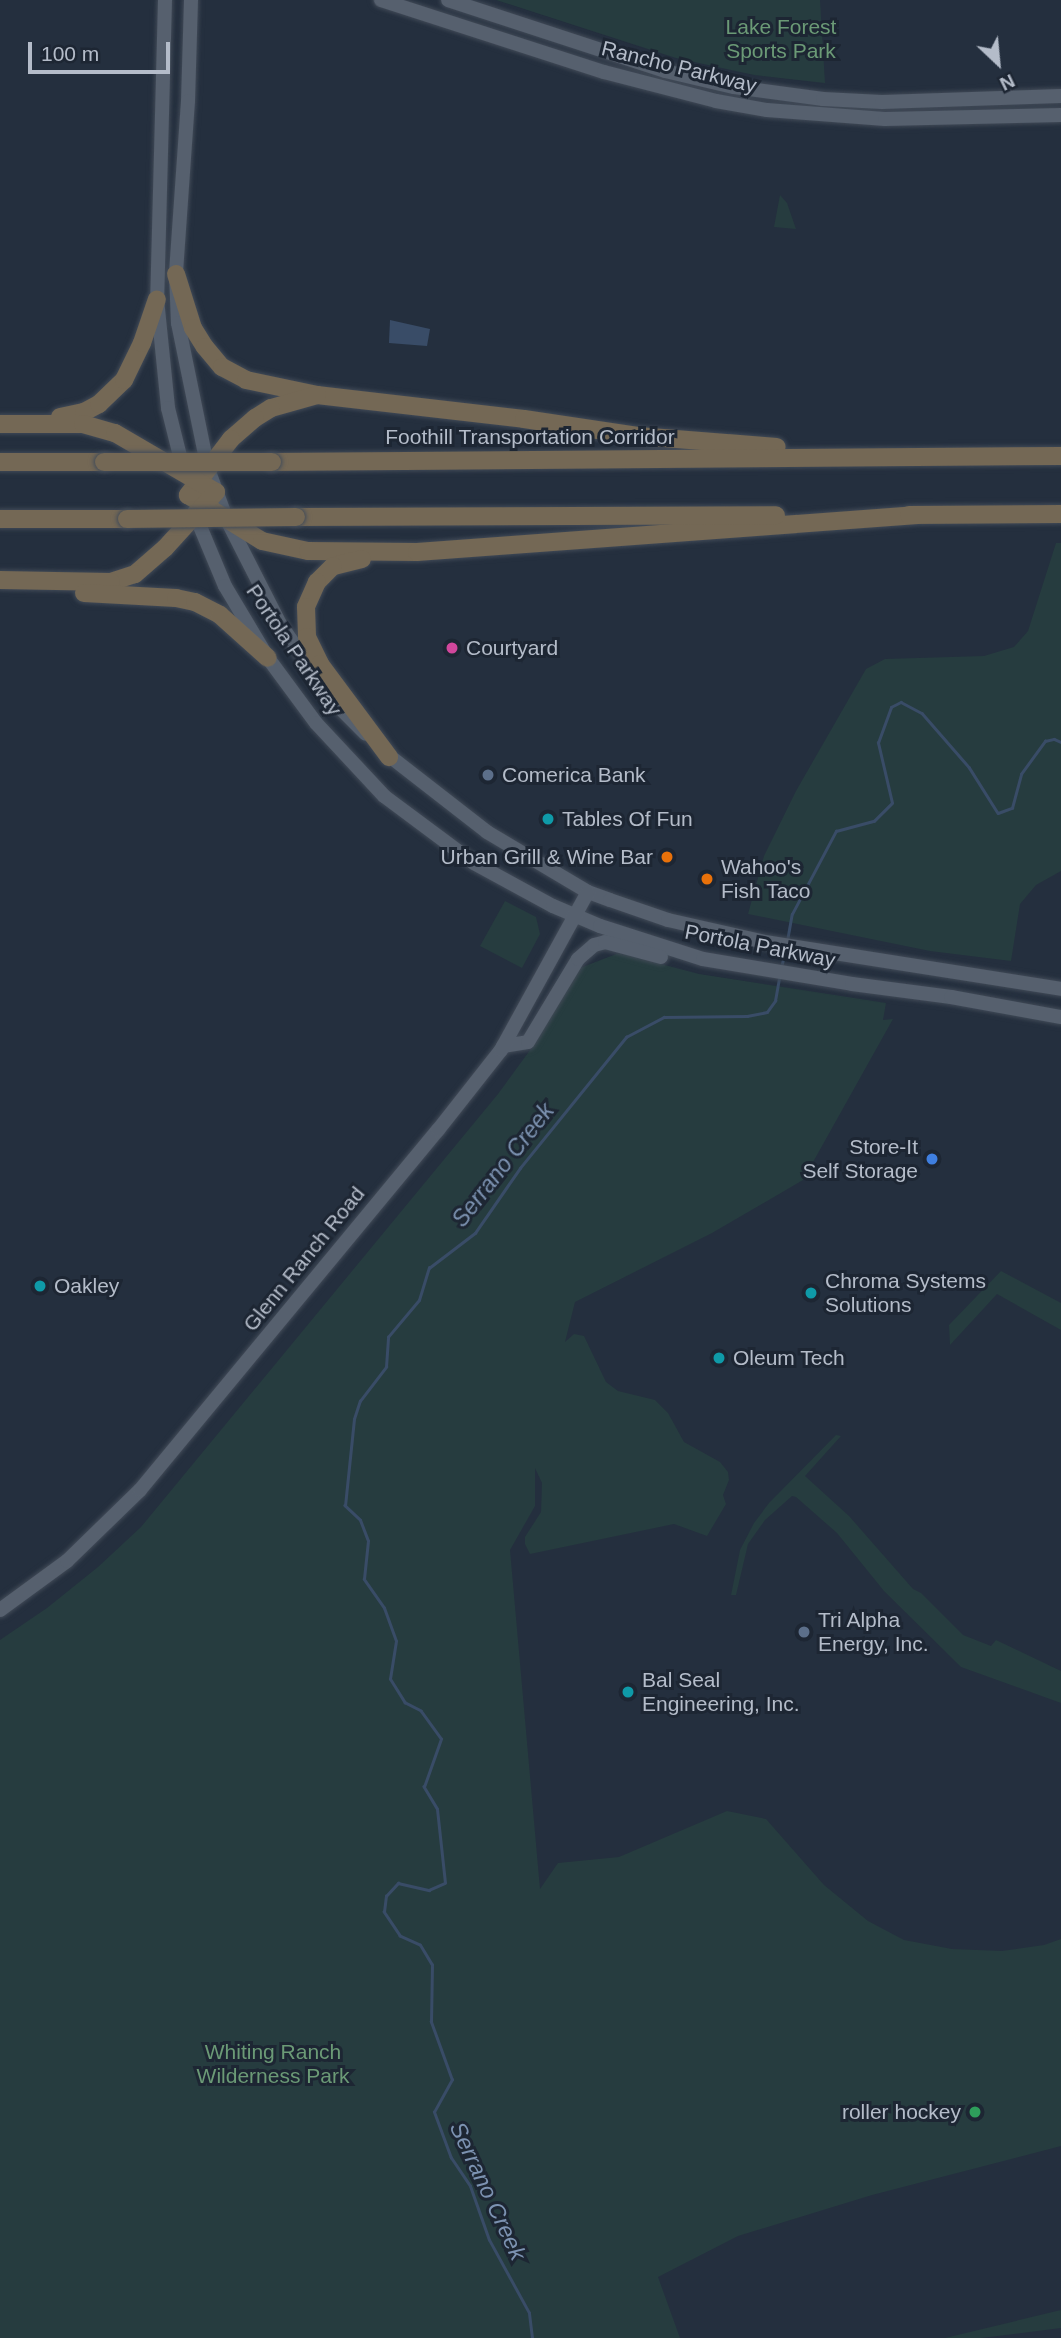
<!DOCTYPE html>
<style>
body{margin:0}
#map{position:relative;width:1061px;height:2338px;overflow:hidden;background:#242f3e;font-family:Helvetica,sans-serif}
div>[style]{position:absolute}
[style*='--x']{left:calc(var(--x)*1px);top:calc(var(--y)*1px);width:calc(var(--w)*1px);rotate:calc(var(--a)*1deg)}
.green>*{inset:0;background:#263c3f}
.water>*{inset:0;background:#394c67}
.stream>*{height:2.5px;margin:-1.25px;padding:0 1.25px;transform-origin:1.25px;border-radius:1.25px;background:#394c67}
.roads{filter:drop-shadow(0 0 2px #414a57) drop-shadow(0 0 2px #414a57)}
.major>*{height:14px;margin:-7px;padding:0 7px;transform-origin:7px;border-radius:7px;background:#56606e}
.highway>*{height:18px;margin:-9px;padding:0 9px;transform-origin:9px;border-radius:9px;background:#746855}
.bridges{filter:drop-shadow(0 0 2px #434c59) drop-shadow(0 0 2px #434c59)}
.highway-bridge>*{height:18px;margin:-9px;padding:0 9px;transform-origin:9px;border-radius:9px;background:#746855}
.dots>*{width:19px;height:19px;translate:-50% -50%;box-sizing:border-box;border:4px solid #1d2633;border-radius:50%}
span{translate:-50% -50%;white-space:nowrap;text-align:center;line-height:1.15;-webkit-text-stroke:6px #1d2633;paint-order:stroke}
.park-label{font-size:21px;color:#6b9a76}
.street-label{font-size:21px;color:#b4bcc9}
.poi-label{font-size:21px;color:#b4bcc9}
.left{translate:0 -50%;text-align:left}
.right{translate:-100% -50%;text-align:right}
.water-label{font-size:23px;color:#7c92b1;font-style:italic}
.north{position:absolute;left:963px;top:28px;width:70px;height:70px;-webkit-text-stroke:5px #1d2633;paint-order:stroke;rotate:154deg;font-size:19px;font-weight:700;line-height:28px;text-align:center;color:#b4bcc9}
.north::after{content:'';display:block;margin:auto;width:24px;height:32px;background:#b4bcc9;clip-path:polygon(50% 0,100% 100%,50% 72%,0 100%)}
.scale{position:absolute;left:28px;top:42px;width:142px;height:32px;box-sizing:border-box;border:4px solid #b4bcc9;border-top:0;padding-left:9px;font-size:21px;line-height:24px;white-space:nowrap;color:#b4bcc9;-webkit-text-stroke:5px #1d2633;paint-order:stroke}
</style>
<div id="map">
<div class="green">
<i style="clip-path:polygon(496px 0,820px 0,825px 83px,754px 75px,676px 58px)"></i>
<i style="clip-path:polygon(780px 195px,787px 203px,796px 229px,774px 227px)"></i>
<i style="clip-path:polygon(1056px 543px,1061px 543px,1061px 871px,1036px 885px,1020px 904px,1011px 961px,930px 951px,748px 914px,764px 856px,796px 791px,866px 669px,885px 659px,984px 656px,1014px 647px,1028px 631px)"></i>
<i style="clip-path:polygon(505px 901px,536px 917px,540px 934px,522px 968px,480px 946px)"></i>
<i style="clip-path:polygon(619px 953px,699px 974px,886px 1003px,883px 1020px,893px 1019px,803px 1180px,712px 1233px,575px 1302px,565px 1342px,574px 1334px,584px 1336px,606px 1382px,618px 1391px,655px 1400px,668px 1413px,684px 1442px,720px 1462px,728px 1472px,729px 1480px,723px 1495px,726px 1504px,707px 1536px,674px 1524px,530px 1554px,525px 1544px,525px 1537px,541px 1512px,542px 1483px,535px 1468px,535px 1506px,510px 1550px,540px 1889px,558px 1863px,619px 1857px,727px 1811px,766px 1819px,824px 1885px,868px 1921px,904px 1940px,952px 1949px,1002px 1951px,1044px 1945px,1061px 1939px,1061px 2146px,872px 2195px,738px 2236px,658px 2277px,680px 2338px,0 2338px,0 1640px,47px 1608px,98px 1567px,141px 1527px,498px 1094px,533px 1046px,580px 968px)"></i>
<i style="clip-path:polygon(1001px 1271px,1061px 1303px,1061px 1330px,997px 1294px,950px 1345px,949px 1325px)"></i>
<i style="clip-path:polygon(836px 1435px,841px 1436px,805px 1476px,849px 1516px,913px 1589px,921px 1593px,963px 1635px,991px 1646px,996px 1640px,1061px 1671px,1061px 1703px,961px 1667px,884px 1591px,837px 1533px,796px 1497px,792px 1496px,765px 1520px,748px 1544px,736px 1595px,731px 1595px,740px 1550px,754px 1523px,769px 1503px)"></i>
<i style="clip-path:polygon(1061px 2310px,1061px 2328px,981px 2338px,945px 2338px)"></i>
</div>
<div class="water">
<i style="clip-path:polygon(390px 320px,430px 329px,427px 346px,389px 343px)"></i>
</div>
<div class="stream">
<i style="--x:787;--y:941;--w:27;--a:-80"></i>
<i style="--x:792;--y:914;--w:94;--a:-62.1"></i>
<i style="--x:836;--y:831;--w:39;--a:-15"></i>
<i style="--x:874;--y:821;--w:25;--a:-45"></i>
<i style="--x:892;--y:803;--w:62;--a:-103.1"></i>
<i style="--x:878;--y:743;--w:38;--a:-70"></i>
<i style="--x:891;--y:707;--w:11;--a:-27"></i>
<i style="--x:901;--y:702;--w:24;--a:28"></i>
<i style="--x:922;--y:713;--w:72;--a:49"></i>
<i style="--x:969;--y:767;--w:54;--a:57.8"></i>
<i style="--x:998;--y:813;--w:15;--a:-20"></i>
<i style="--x:1012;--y:808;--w:35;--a:-75"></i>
<i style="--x:1021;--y:774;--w:41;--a:-54"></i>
<i style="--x:1045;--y:741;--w:9;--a:-13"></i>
<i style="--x:1054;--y:739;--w:8;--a:23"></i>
<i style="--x:781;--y:968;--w:17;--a:-77"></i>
<i style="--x:532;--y:2338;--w:25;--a:-97"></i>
<i style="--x:529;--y:2313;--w:83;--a:-118.7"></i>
<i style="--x:489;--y:2240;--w:57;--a:-109.4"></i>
<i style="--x:470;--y:2186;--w:34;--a:-124"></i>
<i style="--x:451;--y:2158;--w:49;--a:-110.3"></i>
<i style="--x:434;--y:2112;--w:37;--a:-61"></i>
<i style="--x:452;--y:2080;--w:62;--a:-109.9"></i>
<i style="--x:431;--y:2022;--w:57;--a:-89"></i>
<i style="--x:432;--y:1965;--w:23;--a:-121"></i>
<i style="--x:420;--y:1945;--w:22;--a:-156"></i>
<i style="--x:400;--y:1936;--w:29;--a:-124"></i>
<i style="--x:384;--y:1912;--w:16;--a:-83"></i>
<i style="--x:386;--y:1896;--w:18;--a:-47"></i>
<i style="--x:398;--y:1883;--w:32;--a:13"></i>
<i style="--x:429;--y:1890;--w:17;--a:-24"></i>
<i style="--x:445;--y:1883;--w:74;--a:-96.2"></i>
<i style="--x:437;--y:1809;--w:26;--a:-121"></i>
<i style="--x:424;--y:1787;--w:51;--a:-70.5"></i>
<i style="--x:441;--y:1739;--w:34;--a:-126"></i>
<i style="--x:421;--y:1711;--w:18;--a:-153"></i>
<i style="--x:405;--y:1703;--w:28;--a:-122"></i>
<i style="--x:390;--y:1679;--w:38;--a:-81"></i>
<i style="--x:396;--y:1641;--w:35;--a:-110"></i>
<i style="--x:384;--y:1608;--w:35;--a:-125"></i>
<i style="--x:364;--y:1579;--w:38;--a:-84"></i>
<i style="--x:368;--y:1541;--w:22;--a:-111"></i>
<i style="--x:360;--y:1520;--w:21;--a:-137"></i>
<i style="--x:345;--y:1506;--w:87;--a:-84.1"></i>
<i style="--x:354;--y:1419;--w:19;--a:-72"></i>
<i style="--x:360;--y:1401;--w:43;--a:-52.6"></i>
<i style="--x:386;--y:1367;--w:30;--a:-86"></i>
<i style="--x:388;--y:1337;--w:48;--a:-50"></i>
<i style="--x:419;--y:1300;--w:34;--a:-73"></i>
<i style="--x:429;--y:1268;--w:58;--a:-37.3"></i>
<i style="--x:475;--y:1233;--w:79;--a:-55.3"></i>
<i style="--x:520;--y:1168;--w:169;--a:-51"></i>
<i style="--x:626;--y:1037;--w:43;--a:-27.8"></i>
<i style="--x:664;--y:1017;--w:83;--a:-0.7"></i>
<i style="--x:747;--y:1016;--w:20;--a:-11"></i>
<i style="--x:767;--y:1012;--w:14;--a:-54"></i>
<i style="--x:775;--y:1001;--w:23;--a:-80"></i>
</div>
<div class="roads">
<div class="major">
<i style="--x:165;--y:0;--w:299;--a:91.5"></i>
<i style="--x:157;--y:299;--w:110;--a:84.2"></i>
<i style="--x:168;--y:408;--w:66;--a:76"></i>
<i style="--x:191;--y:0;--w:101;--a:91.7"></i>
<i style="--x:188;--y:101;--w:173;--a:94"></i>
<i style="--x:176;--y:274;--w:49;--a:87.7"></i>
<i style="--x:178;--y:323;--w:149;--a:78.4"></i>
<i style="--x:208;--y:469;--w:54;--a:69.6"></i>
<i style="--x:227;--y:520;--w:117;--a:63"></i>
<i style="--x:280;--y:624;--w:98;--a:55"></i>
<i style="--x:336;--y:704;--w:42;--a:45"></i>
<i style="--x:381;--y:0;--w:234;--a:17.9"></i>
<i style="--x:604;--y:72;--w:116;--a:14.5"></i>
<i style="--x:716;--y:101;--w:52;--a:10"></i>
<i style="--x:767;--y:110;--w:118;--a:4.4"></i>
<i style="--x:885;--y:119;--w:176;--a:-1.3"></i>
<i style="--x:448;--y:0;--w:228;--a:18.1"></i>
<i style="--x:665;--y:71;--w:71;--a:13.1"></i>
<i style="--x:734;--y:87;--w:90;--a:7.7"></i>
<i style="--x:823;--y:99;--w:59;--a:2.9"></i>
<i style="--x:882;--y:102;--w:179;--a:-1.9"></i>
<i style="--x:194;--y:512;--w:80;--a:67.3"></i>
<i style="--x:225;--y:586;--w:84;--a:59.2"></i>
<i style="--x:268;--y:658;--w:81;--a:53.6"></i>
<i style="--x:316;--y:723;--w:100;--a:47"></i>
<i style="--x:384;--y:796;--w:112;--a:36.7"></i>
<i style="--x:474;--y:863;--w:90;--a:28.6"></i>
<i style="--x:553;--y:906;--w:51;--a:23.1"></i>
<i style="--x:600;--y:926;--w:108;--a:17.8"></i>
<i style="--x:703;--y:959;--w:151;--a:9.5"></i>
<i style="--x:852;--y:984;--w:100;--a:7.5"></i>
<i style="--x:951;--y:997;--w:112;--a:10.3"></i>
<i style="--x:383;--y:751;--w:132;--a:37.9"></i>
<i style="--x:487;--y:832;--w:117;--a:30.7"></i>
<i style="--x:588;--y:892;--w:23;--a:20"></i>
<i style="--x:610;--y:900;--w:61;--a:19"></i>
<i style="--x:668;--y:920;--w:99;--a:12.8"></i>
<i style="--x:765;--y:942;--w:300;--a:9"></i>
<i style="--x:503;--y:1046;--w:25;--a:-9"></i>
<i style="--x:528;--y:1042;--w:97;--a:-58.9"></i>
<i style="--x:578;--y:959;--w:21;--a:-41"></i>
<i style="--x:594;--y:945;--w:11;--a:-15"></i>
<i style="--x:605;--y:942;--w:58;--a:15"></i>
<i style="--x:0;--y:1610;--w:83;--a:-36.2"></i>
<i style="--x:67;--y:1561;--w:102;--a:-44.2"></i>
<i style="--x:140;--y:1490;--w:467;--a:-50.4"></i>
<i style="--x:438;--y:1130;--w:102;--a:-51.8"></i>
<i style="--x:501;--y:1050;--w:180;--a:-61.2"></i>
</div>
<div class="highway">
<i style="--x:176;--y:274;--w:57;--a:72.5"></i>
<i style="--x:193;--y:328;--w:22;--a:58"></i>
<i style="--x:205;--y:347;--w:26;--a:50"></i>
<i style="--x:222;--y:367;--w:27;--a:28"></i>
<i style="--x:246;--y:380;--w:73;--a:11.9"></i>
<i style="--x:317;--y:395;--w:208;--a:6.6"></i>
<i style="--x:524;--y:419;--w:115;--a:8.5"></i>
<i style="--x:638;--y:436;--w:139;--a:4.5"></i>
<i style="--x:317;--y:395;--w:48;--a:164.2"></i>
<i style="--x:271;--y:408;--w:19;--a:148"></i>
<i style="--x:255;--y:418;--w:32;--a:139"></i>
<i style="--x:231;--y:439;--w:71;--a:127.5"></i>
<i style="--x:188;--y:495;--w:87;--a:31.9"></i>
<i style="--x:262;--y:541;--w:47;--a:12.3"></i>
<i style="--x:308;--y:551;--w:109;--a:0.5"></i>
<i style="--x:417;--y:552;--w:502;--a:-4.22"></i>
<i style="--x:60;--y:417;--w:25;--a:-12"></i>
<i style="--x:84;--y:412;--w:17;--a:-28"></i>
<i style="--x:99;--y:404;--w:35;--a:-44"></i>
<i style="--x:124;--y:380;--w:41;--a:-64.1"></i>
<i style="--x:142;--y:343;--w:46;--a:-71.2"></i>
<i style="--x:0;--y:424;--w:83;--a:0"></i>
<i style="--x:83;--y:424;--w:33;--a:16"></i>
<i style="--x:115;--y:433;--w:117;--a:30.3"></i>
<i style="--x:216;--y:492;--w:76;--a:132.3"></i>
<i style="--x:165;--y:548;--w:40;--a:139"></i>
<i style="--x:135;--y:574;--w:25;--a:162"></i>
<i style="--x:111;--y:582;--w:111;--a:-179"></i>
<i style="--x:0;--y:462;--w:104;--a:0"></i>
<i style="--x:272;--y:462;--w:789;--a:-0.44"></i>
<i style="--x:909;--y:515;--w:152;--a:-0.4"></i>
<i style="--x:296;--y:517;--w:480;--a:-0.2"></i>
<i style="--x:0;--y:519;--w:127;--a:0"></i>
<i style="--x:362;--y:559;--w:30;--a:166"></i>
<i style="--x:333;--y:566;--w:23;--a:135"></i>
<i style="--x:317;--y:582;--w:27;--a:114"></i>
<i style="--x:306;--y:607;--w:30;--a:88"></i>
<i style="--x:307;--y:637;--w:30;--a:64"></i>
<i style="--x:320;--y:664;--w:116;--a:53.4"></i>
<i style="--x:84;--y:593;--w:92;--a:3.1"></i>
<i style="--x:176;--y:598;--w:19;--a:12"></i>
<i style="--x:195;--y:602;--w:28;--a:27"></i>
<i style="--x:220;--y:615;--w:64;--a:41.9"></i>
</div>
</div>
<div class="bridges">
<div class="highway-bridge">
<i style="--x:104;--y:462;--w:168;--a:0"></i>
<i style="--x:127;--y:519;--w:169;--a:-0.7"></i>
</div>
</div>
<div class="dots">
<i style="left:452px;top:648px;background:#d1479c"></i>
<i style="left:488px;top:775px;background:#5c6f8a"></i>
<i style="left:548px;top:819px;background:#0f9aa8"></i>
<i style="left:667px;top:857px;background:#e8710a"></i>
<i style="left:707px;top:879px;background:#e8710a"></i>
<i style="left:932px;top:1159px;background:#3f7fe0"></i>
<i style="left:40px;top:1286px;background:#0f9aa8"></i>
<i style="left:811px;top:1293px;background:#0f9aa8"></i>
<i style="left:719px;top:1358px;background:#0f9aa8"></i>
<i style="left:804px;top:1632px;background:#5c6f8a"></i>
<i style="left:628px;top:1692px;background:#0f9aa8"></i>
<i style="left:975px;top:2112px;background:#2e9e5b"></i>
</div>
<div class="park-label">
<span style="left:781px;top:39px">Lake Forest<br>Sports Park</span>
<span style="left:273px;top:2064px">Whiting Ranch<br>Wilderness Park</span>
</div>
<div class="street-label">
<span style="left:679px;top:67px;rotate:14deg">Rancho Parkway</span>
<span style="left:530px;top:437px">Foothill Transportation Corridor</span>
<span style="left:294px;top:650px;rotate:56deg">Portola Parkway</span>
<span style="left:760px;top:946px;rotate:11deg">Portola Parkway</span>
<span style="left:304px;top:1259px;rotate:-51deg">Glenn Ranch Road</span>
</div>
<div class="poi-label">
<span class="left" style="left:466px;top:648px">Courtyard</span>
<span class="left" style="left:502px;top:775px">Comerica Bank</span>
<span class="left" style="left:562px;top:819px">Tables Of Fun</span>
<span class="right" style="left:653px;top:857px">Urban Grill &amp; Wine Bar</span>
<span class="left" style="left:721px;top:879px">Wahoo's<br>Fish Taco</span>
<span class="right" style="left:918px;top:1159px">Store-It<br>Self Storage</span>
<span class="left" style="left:825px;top:1293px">Chroma Systems<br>Solutions</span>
<span class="left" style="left:54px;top:1286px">Oakley</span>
<span class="left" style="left:733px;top:1358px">Oleum Tech</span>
<span class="left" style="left:818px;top:1632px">Tri Alpha<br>Energy, Inc.</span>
<span class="left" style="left:642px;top:1692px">Bal Seal<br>Engineering, Inc.</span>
<span class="right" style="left:961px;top:2112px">roller hockey</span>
</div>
<div class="water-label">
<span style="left:503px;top:1165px;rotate:-52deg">Serrano Creek</span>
<span style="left:488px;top:2191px;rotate:65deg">Serrano Creek</span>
</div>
<div class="north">N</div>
<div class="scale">100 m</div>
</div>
